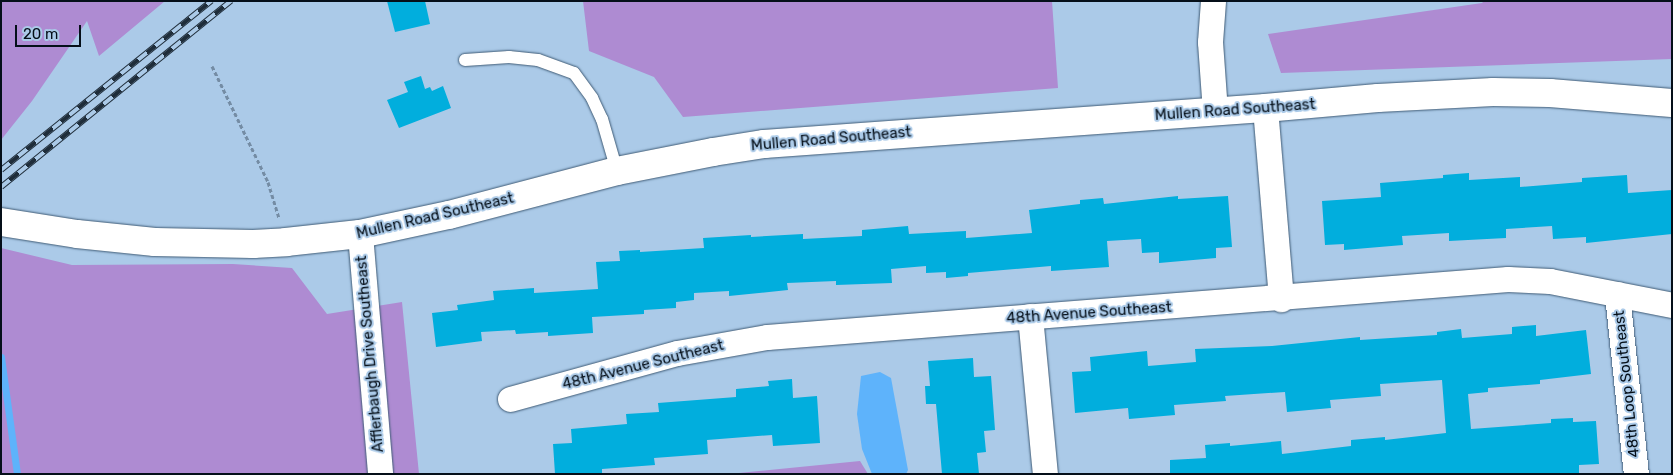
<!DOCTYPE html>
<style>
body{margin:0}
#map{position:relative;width:1673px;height:475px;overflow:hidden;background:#abcae8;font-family:Rubik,sans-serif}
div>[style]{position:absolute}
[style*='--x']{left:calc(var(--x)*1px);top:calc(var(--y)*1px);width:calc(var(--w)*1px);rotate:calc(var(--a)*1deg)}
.green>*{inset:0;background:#ae8bd2}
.water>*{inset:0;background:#5eb3fb}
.stream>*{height:7px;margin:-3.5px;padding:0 3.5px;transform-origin:3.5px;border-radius:3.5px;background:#5eb3fb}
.building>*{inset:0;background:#01aedd}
.path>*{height:3px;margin-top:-1.5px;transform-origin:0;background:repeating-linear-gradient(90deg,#748ca4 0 4px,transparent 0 6.5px)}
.roads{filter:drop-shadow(0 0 1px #3f5b75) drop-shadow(0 0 1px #3f5b75)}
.lane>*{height:12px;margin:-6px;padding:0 6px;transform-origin:6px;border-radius:6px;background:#fff}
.street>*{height:25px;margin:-12.5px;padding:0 12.5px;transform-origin:12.5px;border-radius:12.5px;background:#fff}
.secondary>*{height:28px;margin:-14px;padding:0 14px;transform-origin:14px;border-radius:14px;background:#fff}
.rail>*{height:5.5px;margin-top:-2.75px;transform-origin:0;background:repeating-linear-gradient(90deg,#abcae8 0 11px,#1f2d3a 0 22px);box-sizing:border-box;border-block:1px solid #1f2d3a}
span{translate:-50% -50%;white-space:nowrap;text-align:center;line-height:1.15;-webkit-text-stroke:4px #abcae8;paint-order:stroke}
.street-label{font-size:15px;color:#050f19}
.frame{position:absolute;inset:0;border:2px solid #050f19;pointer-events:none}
.scale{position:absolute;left:15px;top:25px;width:66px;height:22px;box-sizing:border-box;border:2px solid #050f19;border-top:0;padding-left:6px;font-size:15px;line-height:18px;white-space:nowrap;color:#050f19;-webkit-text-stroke:4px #abcae8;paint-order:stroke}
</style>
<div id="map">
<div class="green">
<i style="clip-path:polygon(1px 1px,165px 1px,99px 56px,87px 21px,32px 101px,1px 140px)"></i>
<i style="clip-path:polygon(583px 1px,1052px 1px,1058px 88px,683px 117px,654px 77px,589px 51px)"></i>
<i style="clip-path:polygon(1484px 1px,1672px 1px,1672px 59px,1281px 73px,1268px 34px,1482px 3px)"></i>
<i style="clip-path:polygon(1px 248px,72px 265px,233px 264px,292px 268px,327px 314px,402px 302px,419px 474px,1px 474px)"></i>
<i style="clip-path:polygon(860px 461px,868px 474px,729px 474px)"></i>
</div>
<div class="water">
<i style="clip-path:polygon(880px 372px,891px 378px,908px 470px,906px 474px,872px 474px,862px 449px,857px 414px,861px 376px)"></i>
</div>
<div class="stream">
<i style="--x:1;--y:357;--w:118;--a:82.2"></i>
</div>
<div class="building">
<i style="clip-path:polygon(387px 1px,425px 1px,430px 24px,395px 32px)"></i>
<i style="clip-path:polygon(421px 76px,425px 89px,430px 87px,432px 91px,443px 86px,451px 108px,399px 128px,387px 100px,408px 92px,404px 82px)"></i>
<i style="clip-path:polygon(1469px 173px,1469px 180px,1520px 177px,1520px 187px,1582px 182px,1582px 178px,1627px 175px,1628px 193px,1672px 190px,1672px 234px,1586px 243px,1586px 237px,1553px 239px,1552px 226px,1506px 229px,1506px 238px,1449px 241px,1449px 233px,1402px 236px,1403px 245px,1344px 250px,1344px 244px,1325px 245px,1322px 201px,1381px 197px,1380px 183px,1443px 178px,1443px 175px)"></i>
<i style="clip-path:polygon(1178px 196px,1178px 199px,1228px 196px,1232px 247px,1216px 248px,1216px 258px,1159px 263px,1159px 252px,1142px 253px,1141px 239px,1107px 241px,1109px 267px,1051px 271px,1051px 266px,968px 273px,968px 276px,946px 278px,946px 272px,926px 273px,926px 266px,891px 269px,892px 283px,836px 285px,836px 281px,787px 283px,788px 290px,729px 296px,729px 291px,694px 293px,694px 300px,676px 302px,676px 308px,644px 310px,644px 314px,592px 317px,593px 333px,548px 336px,548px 332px,516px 334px,515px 330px,481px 332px,482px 341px,436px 347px,432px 313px,458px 310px,457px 305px,494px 300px,493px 291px,534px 288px,534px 293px,598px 289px,596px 262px,620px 261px,619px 251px,640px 250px,640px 252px,704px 248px,703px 238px,751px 235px,751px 237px,803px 234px,803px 239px,862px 236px,862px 230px,908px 226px,909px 234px,966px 231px,966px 238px,1032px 233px,1029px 210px,1080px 204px,1080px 200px,1103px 198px,1104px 204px)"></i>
<i style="clip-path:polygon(1536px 325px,1536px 336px,1586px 330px,1591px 374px,1540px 380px,1540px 384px,1488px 388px,1488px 392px,1468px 394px,1471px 429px,1551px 423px,1551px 419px,1573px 418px,1573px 422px,1596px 421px,1599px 464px,1579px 465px,1579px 474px,1170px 474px,1170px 460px,1206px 458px,1205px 445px,1230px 443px,1230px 446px,1281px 441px,1282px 454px,1351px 446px,1351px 440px,1385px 437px,1385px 440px,1446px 433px,1442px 380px,1380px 384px,1381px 396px,1330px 400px,1331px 408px,1287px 412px,1285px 392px,1225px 396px,1226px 401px,1174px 405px,1175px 415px,1129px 419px,1128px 408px,1075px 413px,1072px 372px,1091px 371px,1090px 357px,1147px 351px,1148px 366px,1196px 362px,1195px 349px,1272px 346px,1360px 337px,1360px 340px,1437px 335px,1437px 332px,1461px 329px,1462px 338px,1512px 334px,1512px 327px)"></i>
<i style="clip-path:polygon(973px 358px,974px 377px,991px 376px,995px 430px,984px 431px,986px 452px,977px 453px,979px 474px,942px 474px,936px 404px,926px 404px,925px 386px,930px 386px,928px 361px)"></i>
<i style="clip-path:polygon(792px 379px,793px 398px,817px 396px,820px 443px,773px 446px,772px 435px,707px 440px,708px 454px,654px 458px,655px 465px,602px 469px,602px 474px,555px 474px,553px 444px,572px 443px,571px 429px,627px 424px,626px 414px,659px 412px,658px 403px,736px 397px,736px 389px,769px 386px,768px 381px)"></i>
</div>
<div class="path">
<i style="--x:212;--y:66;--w:129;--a:64.2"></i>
<i style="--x:268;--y:182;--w:37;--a:73"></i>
</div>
<div class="roads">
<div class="lane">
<i style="--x:465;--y:60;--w:44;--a:-3.9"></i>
<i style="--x:509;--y:57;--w:29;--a:6"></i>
<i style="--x:538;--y:60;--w:38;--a:20"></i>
<i style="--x:574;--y:73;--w:31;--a:54"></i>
<i style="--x:592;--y:98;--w:23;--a:65"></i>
<i style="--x:602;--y:119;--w:54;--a:73.9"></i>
</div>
<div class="street">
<i style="--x:1213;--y:1;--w:41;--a:94.2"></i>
<i style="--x:1210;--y:42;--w:70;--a:85.9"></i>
<i style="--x:1265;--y:108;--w:192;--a:85.2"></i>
<i style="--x:360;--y:234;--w:241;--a:85.2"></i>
<i style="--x:1617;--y:294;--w:181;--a:84"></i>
<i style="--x:1030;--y:316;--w:159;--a:84.6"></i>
<i style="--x:510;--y:399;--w:173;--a:-15.4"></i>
<i style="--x:677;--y:353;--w:91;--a:-10.1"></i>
<i style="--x:767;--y:337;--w:743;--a:-4.48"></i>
<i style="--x:1508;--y:279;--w:42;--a:2.7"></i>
<i style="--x:1550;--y:281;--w:124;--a:11.1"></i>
</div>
<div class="secondary">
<i style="--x:1;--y:222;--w:77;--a:9"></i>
<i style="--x:77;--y:234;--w:78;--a:5.9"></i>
<i style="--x:155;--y:242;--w:98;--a:1.2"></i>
<i style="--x:253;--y:244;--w:33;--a:-3"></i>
<i style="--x:286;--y:242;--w:74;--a:-6.2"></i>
<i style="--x:360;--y:234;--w:91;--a:-12.1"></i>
<i style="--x:449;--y:215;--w:174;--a:-14.7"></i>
<i style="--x:617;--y:171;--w:98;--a:-11.2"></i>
<i style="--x:713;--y:152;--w:52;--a:-8.9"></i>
<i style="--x:764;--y:144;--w:502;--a:-4.11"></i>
<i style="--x:1265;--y:108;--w:113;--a:-5.1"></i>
<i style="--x:1378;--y:98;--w:115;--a:-3"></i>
<i style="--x:1493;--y:92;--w:57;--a:1"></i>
<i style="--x:1550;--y:93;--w:122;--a:4.7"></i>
</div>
</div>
<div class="rail">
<i style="--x:1;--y:170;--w:270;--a:-38.8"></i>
<i style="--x:1;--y:187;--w:296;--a:-39"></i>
</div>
<div class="street-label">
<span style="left:1235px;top:110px;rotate:-4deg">Mullen Road Southeast</span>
<span style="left:831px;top:139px;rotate:-5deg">Mullen Road Southeast</span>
<span style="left:435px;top:216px;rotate:-13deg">Mullen Road Southeast</span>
<span style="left:1089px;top:313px;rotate:-4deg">48th Avenue Southeast</span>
<span style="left:370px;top:354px;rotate:-95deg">Afflerbaugh Drive Southeast</span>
<span style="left:643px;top:365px;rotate:-14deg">48th Avenue Southeast</span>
<span style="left:1627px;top:384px;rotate:-96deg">48th Loop Southeast</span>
</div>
<div class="frame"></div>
<div class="scale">20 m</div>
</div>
